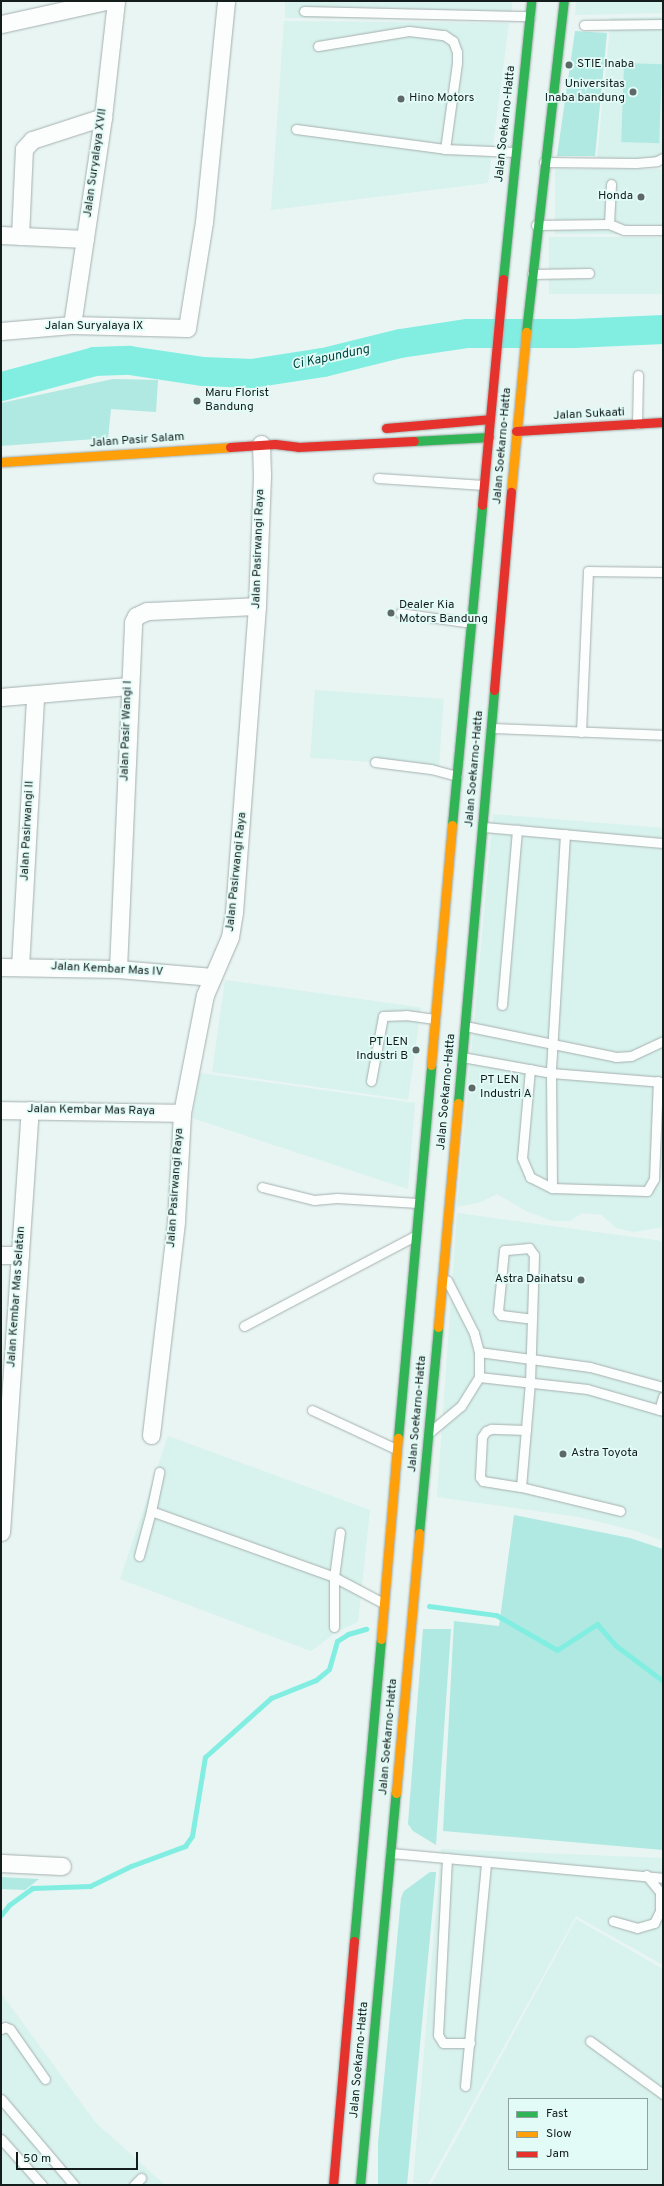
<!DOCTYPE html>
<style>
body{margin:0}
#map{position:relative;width:664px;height:2186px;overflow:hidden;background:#e8f5f3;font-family:Overpass,sans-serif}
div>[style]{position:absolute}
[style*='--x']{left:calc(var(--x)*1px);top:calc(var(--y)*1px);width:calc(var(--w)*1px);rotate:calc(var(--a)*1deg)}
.built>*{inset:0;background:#d8f2ed;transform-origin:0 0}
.green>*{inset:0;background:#afe9e1;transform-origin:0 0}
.stream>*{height:5px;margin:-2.5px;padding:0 2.5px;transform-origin:2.5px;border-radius:2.5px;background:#82eee2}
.river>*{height:29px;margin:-14.5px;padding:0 14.5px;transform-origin:14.5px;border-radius:14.5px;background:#82eee2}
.roads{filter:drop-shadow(0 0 1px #a5b0ae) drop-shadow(0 0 1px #a5b0ae)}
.lane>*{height:9px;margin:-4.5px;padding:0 4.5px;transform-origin:4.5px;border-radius:4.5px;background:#fcfefd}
.street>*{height:17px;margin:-8.5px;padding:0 8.5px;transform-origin:8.5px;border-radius:8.5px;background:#fcfefd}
.fast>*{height:9px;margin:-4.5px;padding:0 4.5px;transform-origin:4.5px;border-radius:4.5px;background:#30b455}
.slow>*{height:9px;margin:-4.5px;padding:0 4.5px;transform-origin:4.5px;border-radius:4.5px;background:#ff9f0a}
.jam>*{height:9px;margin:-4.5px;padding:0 4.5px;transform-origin:4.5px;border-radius:4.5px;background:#e5322d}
.dots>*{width:11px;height:11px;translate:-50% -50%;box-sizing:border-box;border:2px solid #e2fbf7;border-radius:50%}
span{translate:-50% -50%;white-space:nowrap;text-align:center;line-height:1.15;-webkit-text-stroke:3.5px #e2fbf7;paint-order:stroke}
.poi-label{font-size:12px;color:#141d1c}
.left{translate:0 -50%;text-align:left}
.right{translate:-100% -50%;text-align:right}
.street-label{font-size:12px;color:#141d1c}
.water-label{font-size:13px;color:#004741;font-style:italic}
.frame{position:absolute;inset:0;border:2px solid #141d1c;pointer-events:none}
.legend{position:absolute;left:508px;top:2098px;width:140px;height:72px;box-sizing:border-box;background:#e2fbf7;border:1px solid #90a29f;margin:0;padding:5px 7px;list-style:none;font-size:12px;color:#141d1c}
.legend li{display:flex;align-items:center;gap:8px;height:20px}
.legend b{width:20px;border:1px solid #90a29f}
.scale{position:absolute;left:16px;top:2152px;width:122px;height:18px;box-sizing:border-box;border:2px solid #141d1c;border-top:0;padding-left:5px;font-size:12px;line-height:14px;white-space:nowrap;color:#141d1c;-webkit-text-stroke:3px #e2fbf7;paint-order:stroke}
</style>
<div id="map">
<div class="built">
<i style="left:285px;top:1px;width:227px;height:17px"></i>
<i style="clip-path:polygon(576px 1px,663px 1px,663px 13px,575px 15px)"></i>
<i style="clip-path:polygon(663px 17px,663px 165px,596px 168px,611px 18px)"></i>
<i style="clip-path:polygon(284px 21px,509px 23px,488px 183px,271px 210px)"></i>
<i style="left:663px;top:169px;width:65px;height:108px;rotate:90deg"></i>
<i style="left:663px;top:237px;width:57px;height:114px;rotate:90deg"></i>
<i style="left:315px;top:690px;width:129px;height:68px;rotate:4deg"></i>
<i style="clip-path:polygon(493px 814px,663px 828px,663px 1227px,634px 1232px,616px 1228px,602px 1215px,582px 1213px,570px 1221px,553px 1221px,526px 1211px,497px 1194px,481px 1202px,457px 1207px)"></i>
<i style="left:225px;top:980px;width:198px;height:93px;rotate:8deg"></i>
<i style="clip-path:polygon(200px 1073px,415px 1103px,408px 1189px,192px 1118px)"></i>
<i style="clip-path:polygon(457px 1213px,663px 1241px,663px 1541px,636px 1531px,579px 1517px,437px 1497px)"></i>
<i style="clip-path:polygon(168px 1436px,370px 1510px,358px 1622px,338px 1631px,311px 1651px,120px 1579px)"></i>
<i style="clip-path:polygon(441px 1849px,663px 1858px,663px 1965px,576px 1916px,428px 2184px,413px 2183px)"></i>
<i style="clip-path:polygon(evenodd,576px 1919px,663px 1969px,663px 2185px,431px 2185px,576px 1919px,509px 2099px,647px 2099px,647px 2169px,509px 2169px,509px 2099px)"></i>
<i style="clip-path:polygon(1px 1993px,96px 2123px,165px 2185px,1px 2185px)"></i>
</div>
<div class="green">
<i style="clip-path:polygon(575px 31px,607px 33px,595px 156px,557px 156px)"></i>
<i style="left:624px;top:63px;width:38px;height:79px;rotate:2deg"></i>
<i style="clip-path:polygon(113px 379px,158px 380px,156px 412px,111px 409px,108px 438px,1px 446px,1px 403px)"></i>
<i style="clip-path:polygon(514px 1515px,630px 1538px,663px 1549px,663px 1850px,443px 1831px,454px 1621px,499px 1626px)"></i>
<i style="clip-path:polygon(423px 1629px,451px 1629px,436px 1845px,413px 1831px,408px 1824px)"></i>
<i style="clip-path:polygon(430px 1872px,436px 1872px,407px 2185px,378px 2185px,378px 2143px,401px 1898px,404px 1891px)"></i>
<i style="clip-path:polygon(1px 1877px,39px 1879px,25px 1890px,1px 1889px)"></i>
</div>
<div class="stream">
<i style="--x:429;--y:1606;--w:68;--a:7.7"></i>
<i style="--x:496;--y:1615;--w:70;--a:29.8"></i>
<i style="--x:557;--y:1650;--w:48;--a:-33"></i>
<i style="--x:597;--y:1624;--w:28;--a:49"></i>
<i style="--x:615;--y:1645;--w:60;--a:36.9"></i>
<i style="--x:1;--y:1915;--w:13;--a:-51"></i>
<i style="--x:9;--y:1905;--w:29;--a:-36"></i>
<i style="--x:32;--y:1888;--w:58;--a:-2"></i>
<i style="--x:90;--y:1886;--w:46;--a:-26"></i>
<i style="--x:131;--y:1866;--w:58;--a:-20.3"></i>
<i style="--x:185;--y:1846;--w:12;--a:-55"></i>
<i style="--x:192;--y:1836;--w:80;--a:-80.7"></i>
<i style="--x:205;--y:1757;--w:89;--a:-41.8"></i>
<i style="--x:271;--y:1698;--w:48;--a:-21.8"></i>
<i style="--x:316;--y:1680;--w:17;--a:-40"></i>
<i style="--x:329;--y:1669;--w:29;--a:-74"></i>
<i style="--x:337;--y:1641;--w:13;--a:-32"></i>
<i style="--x:348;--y:1634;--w:19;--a:-16"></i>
</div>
<div class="river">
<i style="--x:1;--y:386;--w:96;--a:-15"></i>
<i style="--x:94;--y:361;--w:35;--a:-2"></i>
<i style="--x:129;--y:360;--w:75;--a:8.5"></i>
<i style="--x:203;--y:371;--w:48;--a:2.4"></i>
<i style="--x:251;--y:373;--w:73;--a:-8.7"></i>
<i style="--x:323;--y:362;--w:79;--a:-13.9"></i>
<i style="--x:400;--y:343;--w:68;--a:-8.5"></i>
<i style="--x:467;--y:333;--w:106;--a:0"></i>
<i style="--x:573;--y:333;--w:90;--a:-2.5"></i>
</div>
<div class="roads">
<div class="lane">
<i style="--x:304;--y:11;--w:226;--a:1.3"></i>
<i style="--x:584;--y:25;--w:79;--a:-0.7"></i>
<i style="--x:318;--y:46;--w:92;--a:-9.4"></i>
<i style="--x:409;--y:31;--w:35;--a:7"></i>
<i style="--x:444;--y:35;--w:11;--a:34"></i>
<i style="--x:453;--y:41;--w:12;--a:70"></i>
<i style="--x:457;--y:52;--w:11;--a:90"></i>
<i style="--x:457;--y:63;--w:87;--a:97.9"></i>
<i style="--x:296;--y:129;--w:150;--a:7.6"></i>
<i style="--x:445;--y:149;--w:70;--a:2.5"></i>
<i style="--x:544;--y:162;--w:92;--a:0.6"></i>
<i style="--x:636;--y:163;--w:21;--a:-5"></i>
<i style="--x:657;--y:161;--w:7;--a:-27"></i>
<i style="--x:609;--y:224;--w:40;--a:-87.1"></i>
<i style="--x:536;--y:225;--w:73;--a:-0.8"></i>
<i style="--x:609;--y:224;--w:16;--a:22"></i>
<i style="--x:624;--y:230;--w:39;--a:0"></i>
<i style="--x:532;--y:274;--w:57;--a:-1"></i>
<i style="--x:637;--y:424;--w:49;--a:-88.8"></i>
<i style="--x:378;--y:478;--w:106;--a:3.8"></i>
<i style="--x:400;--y:613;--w:72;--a:8"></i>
<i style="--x:491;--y:728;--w:172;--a:2.3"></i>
<i style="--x:581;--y:732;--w:161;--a:-87.5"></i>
<i style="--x:588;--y:571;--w:75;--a:0.8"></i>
<i style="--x:375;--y:762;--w:56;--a:7.1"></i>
<i style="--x:431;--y:769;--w:27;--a:15"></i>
<i style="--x:483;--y:827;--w:181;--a:5.1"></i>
<i style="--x:565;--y:834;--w:239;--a:93.4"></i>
<i style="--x:551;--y:1073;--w:115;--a:89.5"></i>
<i style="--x:552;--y:1188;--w:95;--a:1.8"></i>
<i style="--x:647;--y:1191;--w:14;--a:-60"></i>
<i style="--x:654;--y:1179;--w:98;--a:-87.7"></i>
<i style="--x:502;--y:1005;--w:176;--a:-85.1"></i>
<i style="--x:465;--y:1026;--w:154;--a:11.6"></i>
<i style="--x:616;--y:1057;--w:15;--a:-4"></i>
<i style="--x:631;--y:1056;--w:35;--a:-25"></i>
<i style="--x:462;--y:1057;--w:90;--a:10.2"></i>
<i style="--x:551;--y:1073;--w:112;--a:4.6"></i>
<i style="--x:530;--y:1069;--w:89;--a:95.1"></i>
<i style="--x:522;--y:1158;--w:21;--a:67"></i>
<i style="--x:530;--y:1177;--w:25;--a:27"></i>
<i style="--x:371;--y:1081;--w:66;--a:-79.5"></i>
<i style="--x:383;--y:1016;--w:23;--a:-2"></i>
<i style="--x:406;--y:1015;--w:29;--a:8"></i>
<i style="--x:262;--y:1187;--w:54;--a:14"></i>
<i style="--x:314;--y:1200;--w:23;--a:-5"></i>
<i style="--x:337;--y:1198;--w:81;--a:3.5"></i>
<i style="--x:244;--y:1326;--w:193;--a:-27.8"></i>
<i style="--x:479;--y:1352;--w:112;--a:7.7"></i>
<i style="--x:590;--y:1367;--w:76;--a:15.3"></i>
<i style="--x:479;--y:1377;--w:109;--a:6.3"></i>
<i style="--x:587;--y:1389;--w:79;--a:16.1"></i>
<i style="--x:312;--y:1410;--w:93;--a:24.9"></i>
<i style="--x:659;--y:1410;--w:14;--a:-73"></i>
<i style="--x:526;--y:1430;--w:35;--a:-178"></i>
<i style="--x:491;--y:1429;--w:5;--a:158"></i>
<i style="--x:486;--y:1431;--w:7;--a:124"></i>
<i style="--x:482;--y:1437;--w:40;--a:92.9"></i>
<i style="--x:480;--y:1477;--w:5;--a:53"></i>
<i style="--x:483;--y:1481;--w:38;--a:9"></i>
<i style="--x:521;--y:1487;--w:102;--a:13.6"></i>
<i style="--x:431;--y:1431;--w:39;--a:-40"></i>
<i style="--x:461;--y:1406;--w:34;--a:-58"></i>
<i style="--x:479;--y:1377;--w:25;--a:-90"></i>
<i style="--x:479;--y:1352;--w:20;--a:-105"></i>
<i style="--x:474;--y:1333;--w:59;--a:-117"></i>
<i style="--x:521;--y:1487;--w:104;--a:-85.1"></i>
<i style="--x:530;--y:1383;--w:128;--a:-88.2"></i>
<i style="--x:534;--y:1255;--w:9;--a:-126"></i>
<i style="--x:529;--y:1248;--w:25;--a:175"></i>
<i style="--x:504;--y:1250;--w:61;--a:95.6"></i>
<i style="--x:498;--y:1311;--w:5;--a:53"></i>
<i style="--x:501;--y:1315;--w:31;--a:7"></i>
<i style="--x:151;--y:1511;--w:40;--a:-78"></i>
<i style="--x:139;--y:1556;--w:47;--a:-75.1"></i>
<i style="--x:151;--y:1511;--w:195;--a:19.8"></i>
<i style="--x:334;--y:1577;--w:55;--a:28"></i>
<i style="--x:334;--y:1627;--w:50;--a:-90"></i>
<i style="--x:334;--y:1577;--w:45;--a:-82.4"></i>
<i style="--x:390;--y:1853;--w:274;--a:5.2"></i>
<i style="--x:447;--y:1858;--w:177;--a:92.9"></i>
<i style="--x:438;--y:2035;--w:9;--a:58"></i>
<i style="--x:443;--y:2043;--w:27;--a:0"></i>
<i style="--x:613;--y:1921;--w:25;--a:16"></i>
<i style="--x:637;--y:1928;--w:18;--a:-16"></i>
<i style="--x:654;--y:1923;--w:13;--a:-63"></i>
<i style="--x:660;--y:1911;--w:19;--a:-90"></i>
<i style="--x:660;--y:1892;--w:22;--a:-129"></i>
<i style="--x:1;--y:2029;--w:4;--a:-27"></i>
<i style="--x:5;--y:2027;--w:5;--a:22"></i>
<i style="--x:10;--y:2029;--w:61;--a:55"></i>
<i style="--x:590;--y:2041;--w:90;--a:36"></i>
<i style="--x:465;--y:2086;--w:225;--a:-84.6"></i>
<i style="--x:1;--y:2099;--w:113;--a:49.7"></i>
<i style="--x:1;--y:2139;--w:62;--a:48.3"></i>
<i style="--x:134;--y:2185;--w:10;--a:-45"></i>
</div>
<div class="street">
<i style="--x:1;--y:24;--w:107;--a:-12.4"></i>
<i style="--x:1;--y:235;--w:84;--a:2.7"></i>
<i style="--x:20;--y:236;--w:87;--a:-87.4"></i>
<i style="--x:24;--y:149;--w:12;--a:-48"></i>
<i style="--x:32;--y:140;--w:75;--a:-17.9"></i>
<i style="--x:72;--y:325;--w:210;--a:-81.5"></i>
<i style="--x:103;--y:117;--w:117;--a:-83.6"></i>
<i style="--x:1;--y:331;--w:71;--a:-4.8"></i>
<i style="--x:72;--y:325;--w:115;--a:1.5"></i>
<i style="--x:187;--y:328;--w:107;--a:-80.9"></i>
<i style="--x:204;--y:222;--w:222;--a:-84.3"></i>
<i style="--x:1;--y:697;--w:128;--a:-4.9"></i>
<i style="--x:1;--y:967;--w:117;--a:1"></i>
<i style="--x:118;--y:969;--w:95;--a:4.8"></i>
<i style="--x:20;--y:967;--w:272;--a:-86.8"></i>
<i style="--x:118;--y:969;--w:347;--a:-87.5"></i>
<i style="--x:133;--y:622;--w:7;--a:-63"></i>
<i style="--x:136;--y:616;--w:12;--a:-24"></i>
<i style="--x:147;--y:611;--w:110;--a:-2.6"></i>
<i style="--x:1;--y:1110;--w:181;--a:0.9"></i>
<i style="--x:1;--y:1255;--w:19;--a:0"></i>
<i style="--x:151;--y:1435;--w:215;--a:-83.3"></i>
<i style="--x:176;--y:1221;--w:108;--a:-86.8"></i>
<i style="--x:182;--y:1113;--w:120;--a:-79"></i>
<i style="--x:205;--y:995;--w:63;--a:-66.7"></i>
<i style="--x:230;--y:937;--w:25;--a:-81"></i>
<i style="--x:234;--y:912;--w:307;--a:-85.7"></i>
<i style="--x:257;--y:606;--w:132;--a:-87.8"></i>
<i style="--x:262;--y:474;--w:30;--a:-92"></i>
<i style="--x:1;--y:1532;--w:423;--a:-86.1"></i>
<i style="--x:1;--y:1863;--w:61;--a:2.8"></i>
</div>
<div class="fast">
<i style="--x:503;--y:279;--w:279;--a:-84.2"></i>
<i style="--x:526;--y:332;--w:333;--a:-83.5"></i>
<i style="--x:414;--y:441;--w:75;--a:-3.1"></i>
<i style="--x:452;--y:825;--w:321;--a:-84.6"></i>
<i style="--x:458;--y:1103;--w:415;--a:-85"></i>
<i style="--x:398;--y:1438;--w:374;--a:-84.9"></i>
<i style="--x:419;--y:1533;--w:207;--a:-84.7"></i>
<i style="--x:354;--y:1941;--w:303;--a:-84.9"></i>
<i style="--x:360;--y:2185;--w:394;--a:-84.8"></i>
</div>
<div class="slow">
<i style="--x:1;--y:462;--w:229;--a:-3.7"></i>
<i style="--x:511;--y:492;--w:161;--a:-84.6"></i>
<i style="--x:431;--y:1065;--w:241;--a:-85"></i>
<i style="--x:438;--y:1327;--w:225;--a:-84.9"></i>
<i style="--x:381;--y:1639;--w:202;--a:-85.2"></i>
<i style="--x:396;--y:1793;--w:261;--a:-84.9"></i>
</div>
<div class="jam">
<i style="--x:386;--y:428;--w:104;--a:-4.9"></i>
<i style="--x:516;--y:431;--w:147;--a:-3.5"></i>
<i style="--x:230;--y:447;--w:45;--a:-3.8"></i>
<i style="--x:275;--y:444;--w:23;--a:7"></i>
<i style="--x:298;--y:447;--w:116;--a:-3"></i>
<i style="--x:482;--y:505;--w:227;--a:-84.7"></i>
<i style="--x:494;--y:690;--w:199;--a:-85.1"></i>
<i style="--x:333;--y:2185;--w:245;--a:-85.1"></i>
</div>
</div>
<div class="dots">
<i style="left:569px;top:65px;background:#5e6967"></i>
<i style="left:633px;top:92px;background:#5e6967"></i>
<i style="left:401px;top:99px;background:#5e6967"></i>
<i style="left:641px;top:197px;background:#5e6967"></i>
<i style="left:197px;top:401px;background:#5e6967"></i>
<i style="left:391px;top:613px;background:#5e6967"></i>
<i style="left:416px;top:1050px;background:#5e6967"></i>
<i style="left:472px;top:1088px;background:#5e6967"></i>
<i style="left:581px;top:1280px;background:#5e6967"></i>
<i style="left:563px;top:1454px;background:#5e6967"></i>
</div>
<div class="poi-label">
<span class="left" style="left:577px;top:65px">STIE Inaba</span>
<span class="right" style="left:625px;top:92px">Universitas<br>Inaba bandung</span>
<span class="left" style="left:409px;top:99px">Hino Motors</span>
<span class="right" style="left:633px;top:197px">Honda</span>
<span class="left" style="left:205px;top:401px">Maru Florist<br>Bandung</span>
<span class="left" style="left:399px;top:613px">Dealer Kia<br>Motors Bandung</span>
<span class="right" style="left:408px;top:1050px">PT LEN<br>Industri B</span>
<span class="left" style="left:480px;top:1088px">PT LEN<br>Industri A</span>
<span class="right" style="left:573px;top:1280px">Astra Daihatsu</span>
<span class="left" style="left:571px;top:1454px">Astra Toyota</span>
</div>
<div class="street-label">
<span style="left:506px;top:124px;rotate:-84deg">Jalan Soekarno-Hatta</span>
<span style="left:96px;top:163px;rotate:-82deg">Jalan Suryalaya XVII</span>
<span style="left:94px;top:327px">Jalan Suryalaya IX</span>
<span style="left:589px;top:415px;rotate:-3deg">Jalan Sukaati</span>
<span style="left:137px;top:441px;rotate:-4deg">Jalan Pasir Salam</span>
<span style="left:503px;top:446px;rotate:-85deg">Jalan Soekarno-Hatta</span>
<span style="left:259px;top:549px;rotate:-88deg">Jalan Pasirwangi Raya</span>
<span style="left:127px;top:731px;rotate:-88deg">Jalan Pasir Wangi I</span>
<span style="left:475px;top:769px;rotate:-85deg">Jalan Soekarno-Hatta</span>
<span style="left:28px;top:831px;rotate:-87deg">Jalan Pasirwangi II</span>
<span style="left:237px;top:872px;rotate:-84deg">Jalan Pasirwangi Raya</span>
<span style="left:107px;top:970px;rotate:3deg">Jalan Kembar Mas IV</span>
<span style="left:447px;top:1092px;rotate:-85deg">Jalan Soekarno-Hatta</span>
<span style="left:91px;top:1111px;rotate:1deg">Jalan Kembar Mas Raya</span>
<span style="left:176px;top:1188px;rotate:-86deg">Jalan Pasirwangi Raya</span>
<span style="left:17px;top:1297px;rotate:-86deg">Jalan Kembar Mas Selatan</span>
<span style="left:418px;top:1414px;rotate:-85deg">Jalan Soekarno-Hatta</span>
<span style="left:389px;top:1737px;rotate:-85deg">Jalan Soekarno-Hatta</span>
<span style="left:360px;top:2060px;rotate:-85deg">Jalan Soekarno-Hatta</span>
</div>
<div class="water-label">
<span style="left:331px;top:358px;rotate:-12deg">Ci Kapundung</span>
</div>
<div class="frame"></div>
<ul class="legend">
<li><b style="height:5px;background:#30b455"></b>Fast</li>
<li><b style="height:5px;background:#ff9f0a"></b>Slow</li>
<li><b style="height:5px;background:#e5322d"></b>Jam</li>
</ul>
<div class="scale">50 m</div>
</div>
